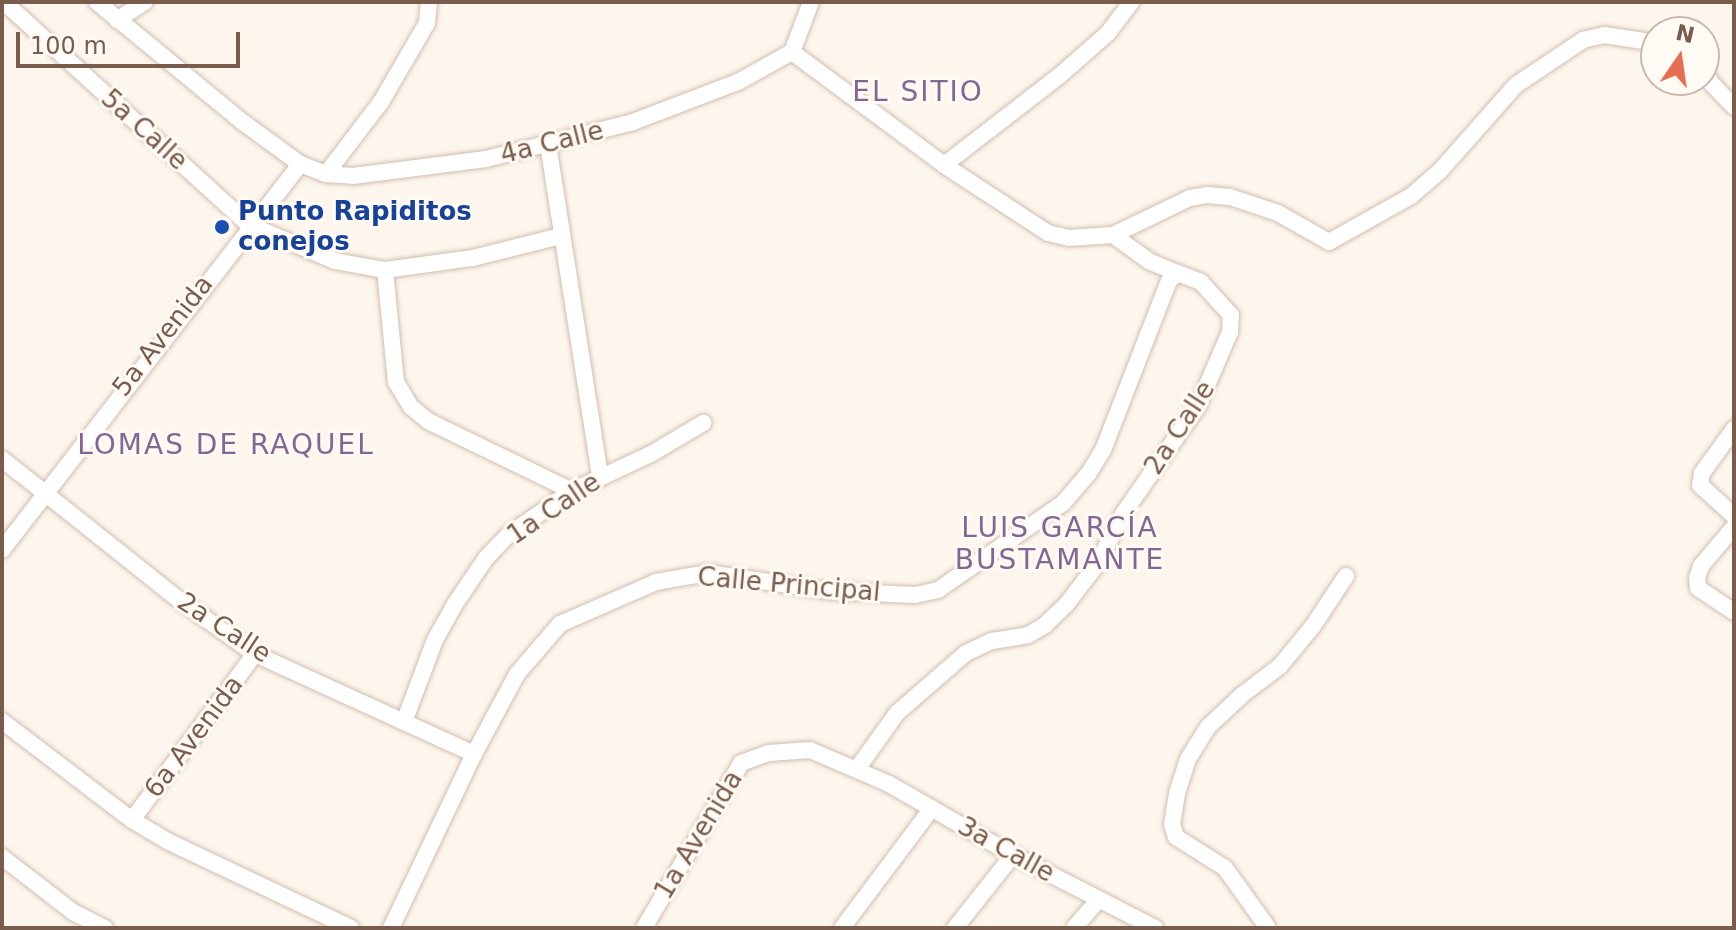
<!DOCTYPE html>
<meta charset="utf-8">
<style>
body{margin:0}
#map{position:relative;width:1736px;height:930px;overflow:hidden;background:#fdf6ec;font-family:"DejaVu Sans",sans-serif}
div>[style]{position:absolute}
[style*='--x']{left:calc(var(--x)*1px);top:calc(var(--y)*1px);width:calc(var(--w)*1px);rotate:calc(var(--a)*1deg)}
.roads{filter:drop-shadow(0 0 2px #d1beb0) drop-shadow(0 0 2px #d1beb0)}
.minor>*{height:16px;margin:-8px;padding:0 8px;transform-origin:8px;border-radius:8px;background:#fff}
.dots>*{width:22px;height:22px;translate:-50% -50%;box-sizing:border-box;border:4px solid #fffaf3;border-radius:50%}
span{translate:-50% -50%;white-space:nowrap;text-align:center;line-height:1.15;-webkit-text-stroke:6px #fffaf3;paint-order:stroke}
.street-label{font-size:26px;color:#7a5c4d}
.transit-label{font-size:26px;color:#164399;font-weight:700}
.left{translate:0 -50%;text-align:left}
.neighbourhood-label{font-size:28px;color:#846695;letter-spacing:2px}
.frame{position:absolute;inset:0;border:4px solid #7a5c4d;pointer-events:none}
.north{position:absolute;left:1640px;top:16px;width:80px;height:80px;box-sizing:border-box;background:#fffaf3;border:2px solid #cabbb1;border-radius:50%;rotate:13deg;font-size:22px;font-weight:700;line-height:32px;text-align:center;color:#7a5c4d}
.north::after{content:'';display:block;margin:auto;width:28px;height:36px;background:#e76f51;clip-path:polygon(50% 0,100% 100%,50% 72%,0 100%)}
.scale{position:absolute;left:16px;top:32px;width:224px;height:36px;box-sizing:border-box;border:4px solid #7a5c4d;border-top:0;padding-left:10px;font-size:24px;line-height:28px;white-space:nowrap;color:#7a5c4d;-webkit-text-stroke:6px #fffaf3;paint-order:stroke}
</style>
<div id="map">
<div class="roads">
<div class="minor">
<i style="--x:4;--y:2;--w:331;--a:42.3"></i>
<i style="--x:249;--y:225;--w:93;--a:22.7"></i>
<i style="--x:335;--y:261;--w:51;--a:10.2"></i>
<i style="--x:385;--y:270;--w:89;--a:-7.8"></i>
<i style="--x:473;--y:258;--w:90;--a:-14.2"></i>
<i style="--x:97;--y:2;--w:190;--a:39.5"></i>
<i style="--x:244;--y:123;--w:69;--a:36.2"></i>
<i style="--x:300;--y:164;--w:28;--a:21"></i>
<i style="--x:326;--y:174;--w:27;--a:4"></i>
<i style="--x:353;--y:176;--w:134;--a:-7.3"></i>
<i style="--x:486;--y:159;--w:152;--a:-14.1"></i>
<i style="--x:633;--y:122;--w:112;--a:-20.9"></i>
<i style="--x:738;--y:82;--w:62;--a:-29.1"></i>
<i style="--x:117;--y:20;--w:33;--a:-33"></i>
<i style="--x:792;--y:52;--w:189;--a:36.6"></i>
<i style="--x:944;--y:165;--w:124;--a:33.2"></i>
<i style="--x:1048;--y:233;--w:22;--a:13"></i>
<i style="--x:1069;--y:238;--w:44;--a:-3.9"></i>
<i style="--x:1113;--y:235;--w:85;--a:-25.7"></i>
<i style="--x:1190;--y:198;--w:17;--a:-10"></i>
<i style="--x:1207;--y:195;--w:23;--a:5"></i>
<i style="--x:1230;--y:197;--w:51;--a:18.4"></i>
<i style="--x:1278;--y:213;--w:59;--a:29.6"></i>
<i style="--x:1329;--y:242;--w:94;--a:-29.3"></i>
<i style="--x:1411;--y:196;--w:37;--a:-41"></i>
<i style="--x:1439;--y:172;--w:116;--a:-48.5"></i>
<i style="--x:1516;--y:85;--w:81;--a:-33.9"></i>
<i style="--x:1583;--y:40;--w:22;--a:-13"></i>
<i style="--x:1604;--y:35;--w:53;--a:8.7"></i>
<i style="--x:792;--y:52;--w:53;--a:-69.2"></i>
<i style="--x:1704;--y:69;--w:16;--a:63"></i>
<i style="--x:1711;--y:83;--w:33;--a:46"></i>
<i style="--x:548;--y:144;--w:336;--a:81.1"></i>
<i style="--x:944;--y:165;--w:144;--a:-37.7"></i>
<i style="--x:1058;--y:77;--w:67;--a:-41.3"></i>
<i style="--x:1108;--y:33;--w:39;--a:-53"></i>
<i style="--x:326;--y:174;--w:91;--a:-52.6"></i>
<i style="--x:381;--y:102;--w:91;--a:-59.8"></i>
<i style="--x:427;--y:23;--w:21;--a:-85"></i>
<i style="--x:385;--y:270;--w:113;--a:84.4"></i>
<i style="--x:396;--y:382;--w:29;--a:59"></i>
<i style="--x:411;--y:407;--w:22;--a:39"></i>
<i style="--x:428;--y:421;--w:160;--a:25.9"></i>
<i style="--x:1734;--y:429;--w:54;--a:126"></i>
<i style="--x:1702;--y:473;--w:12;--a:99"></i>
<i style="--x:1700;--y:485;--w:46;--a:42.4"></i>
<i style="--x:2;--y:459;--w:230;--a:38.5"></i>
<i style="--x:182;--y:602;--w:90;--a:35.5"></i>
<i style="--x:255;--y:654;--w:241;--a:24.5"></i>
<i style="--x:1734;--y:527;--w:51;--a:130.2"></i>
<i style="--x:1701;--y:566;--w:13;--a:108"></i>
<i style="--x:1697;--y:578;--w:10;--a:84"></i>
<i style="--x:1698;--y:588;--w:43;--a:33.7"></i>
<i style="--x:2;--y:550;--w:488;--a:-52.3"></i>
<i style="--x:2;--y:721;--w:163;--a:37.3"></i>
<i style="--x:132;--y:820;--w:43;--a:30.7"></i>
<i style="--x:169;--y:842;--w:201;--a:25.3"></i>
<i style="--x:404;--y:722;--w:88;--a:-69.3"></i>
<i style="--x:435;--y:640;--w:41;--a:-60.9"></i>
<i style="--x:455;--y:604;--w:55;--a:-56"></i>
<i style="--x:486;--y:558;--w:32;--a:-46"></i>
<i style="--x:508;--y:535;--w:78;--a:-34.5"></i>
<i style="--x:572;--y:491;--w:87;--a:-25.1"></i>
<i style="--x:651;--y:454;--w:61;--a:-30.8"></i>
<i style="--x:857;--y:769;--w:69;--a:-54.5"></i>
<i style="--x:897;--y:713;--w:91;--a:-41"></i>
<i style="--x:966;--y:653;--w:29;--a:-25"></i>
<i style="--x:992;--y:641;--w:36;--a:-9"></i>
<i style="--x:1028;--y:635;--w:20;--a:-30"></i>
<i style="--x:1045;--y:625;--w:29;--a:-44"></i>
<i style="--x:1066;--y:605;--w:53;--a:-52.7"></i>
<i style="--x:1098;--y:563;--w:55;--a:-63"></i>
<i style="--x:1123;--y:514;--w:131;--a:-55.2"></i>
<i style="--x:1198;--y:406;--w:81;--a:-66.6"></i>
<i style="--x:1230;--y:332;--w:17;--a:-87"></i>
<i style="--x:1231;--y:315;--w:19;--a:-133"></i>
<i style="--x:1218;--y:301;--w:25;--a:-132"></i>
<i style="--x:1201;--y:282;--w:26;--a:-159"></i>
<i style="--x:132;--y:820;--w:207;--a:-53.5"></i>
<i style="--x:2;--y:857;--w:90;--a:37.8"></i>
<i style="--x:73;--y:912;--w:36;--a:27"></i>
<i style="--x:391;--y:928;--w:193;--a:-64.5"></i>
<i style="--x:474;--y:754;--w:91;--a:-61.7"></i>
<i style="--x:517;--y:674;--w:66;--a:-49.3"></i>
<i style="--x:560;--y:624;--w:105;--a:-23.6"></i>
<i style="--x:656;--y:582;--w:53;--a:-9.8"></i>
<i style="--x:708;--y:573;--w:121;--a:8.5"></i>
<i style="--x:828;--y:591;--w:87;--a:2.6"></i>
<i style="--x:915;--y:595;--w:24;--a:-12"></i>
<i style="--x:938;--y:590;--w:152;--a:-34.8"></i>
<i style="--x:1063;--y:503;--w:40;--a:-49"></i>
<i style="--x:1089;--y:473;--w:27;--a:-59"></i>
<i style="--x:1103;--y:450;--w:181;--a:-68.7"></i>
<i style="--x:1169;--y:281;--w:11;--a:-45"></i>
<i style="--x:1177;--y:273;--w:30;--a:-157"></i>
<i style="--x:1149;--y:261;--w:44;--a:-144.2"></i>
<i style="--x:644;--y:928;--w:191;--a:-59.5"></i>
<i style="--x:741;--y:763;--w:30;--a:-20"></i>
<i style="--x:769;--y:753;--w:41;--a:-4.2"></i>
<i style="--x:810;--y:750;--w:86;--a:23.3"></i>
<i style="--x:889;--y:784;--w:143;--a:29.8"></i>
<i style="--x:1013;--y:855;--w:160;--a:27.2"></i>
<i style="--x:842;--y:928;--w:150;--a:-53.1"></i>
<i style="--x:955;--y:928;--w:93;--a:-51.5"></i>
<i style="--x:1074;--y:928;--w:37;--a:-49"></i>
<i style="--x:1268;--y:928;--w:74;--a:-125.6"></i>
<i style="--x:1225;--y:868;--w:58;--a:-147.7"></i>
<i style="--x:1176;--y:837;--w:13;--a:-108"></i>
<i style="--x:1172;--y:825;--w:32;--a:-81"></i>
<i style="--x:1177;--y:793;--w:36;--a:-72"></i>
<i style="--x:1188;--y:759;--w:39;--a:-58"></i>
<i style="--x:1209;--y:726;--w:45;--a:-43.2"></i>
<i style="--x:1242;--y:695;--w:48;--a:-37.3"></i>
<i style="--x:1280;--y:666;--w:52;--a:-50.5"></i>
<i style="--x:1313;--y:626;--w:60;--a:-56.6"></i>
</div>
</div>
<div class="dots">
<i style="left:222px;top:227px;background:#1a4fb4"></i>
</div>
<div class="street-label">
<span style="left:144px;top:130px;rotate:42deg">5a Calle</span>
<span style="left:552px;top:143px;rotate:-14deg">4a Calle</span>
<span style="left:163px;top:336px;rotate:-52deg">5a Avenida</span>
<span style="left:1180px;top:428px;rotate:-57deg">2a Calle</span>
<span style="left:554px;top:509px;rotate:-34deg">1a Calle</span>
<span style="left:789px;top:585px;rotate:5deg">Calle Principal</span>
<span style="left:224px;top:628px;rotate:33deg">2a Calle</span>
<span style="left:194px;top:737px;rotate:-53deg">6a Avenida</span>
<span style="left:699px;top:835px;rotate:-59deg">1a Avenida</span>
<span style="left:1006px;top:850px;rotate:29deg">3a Calle</span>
</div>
<div class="transit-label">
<span class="left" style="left:238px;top:227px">Punto Rapiditos<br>conejos</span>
</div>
<div class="neighbourhood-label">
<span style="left:918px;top:92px">EL SITIO</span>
<span style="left:226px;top:445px">LOMAS DE RAQUEL</span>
<span style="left:1060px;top:544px">LUIS GARCÍA<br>BUSTAMANTE</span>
</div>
<div class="frame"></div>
<div class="north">N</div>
<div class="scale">100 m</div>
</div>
